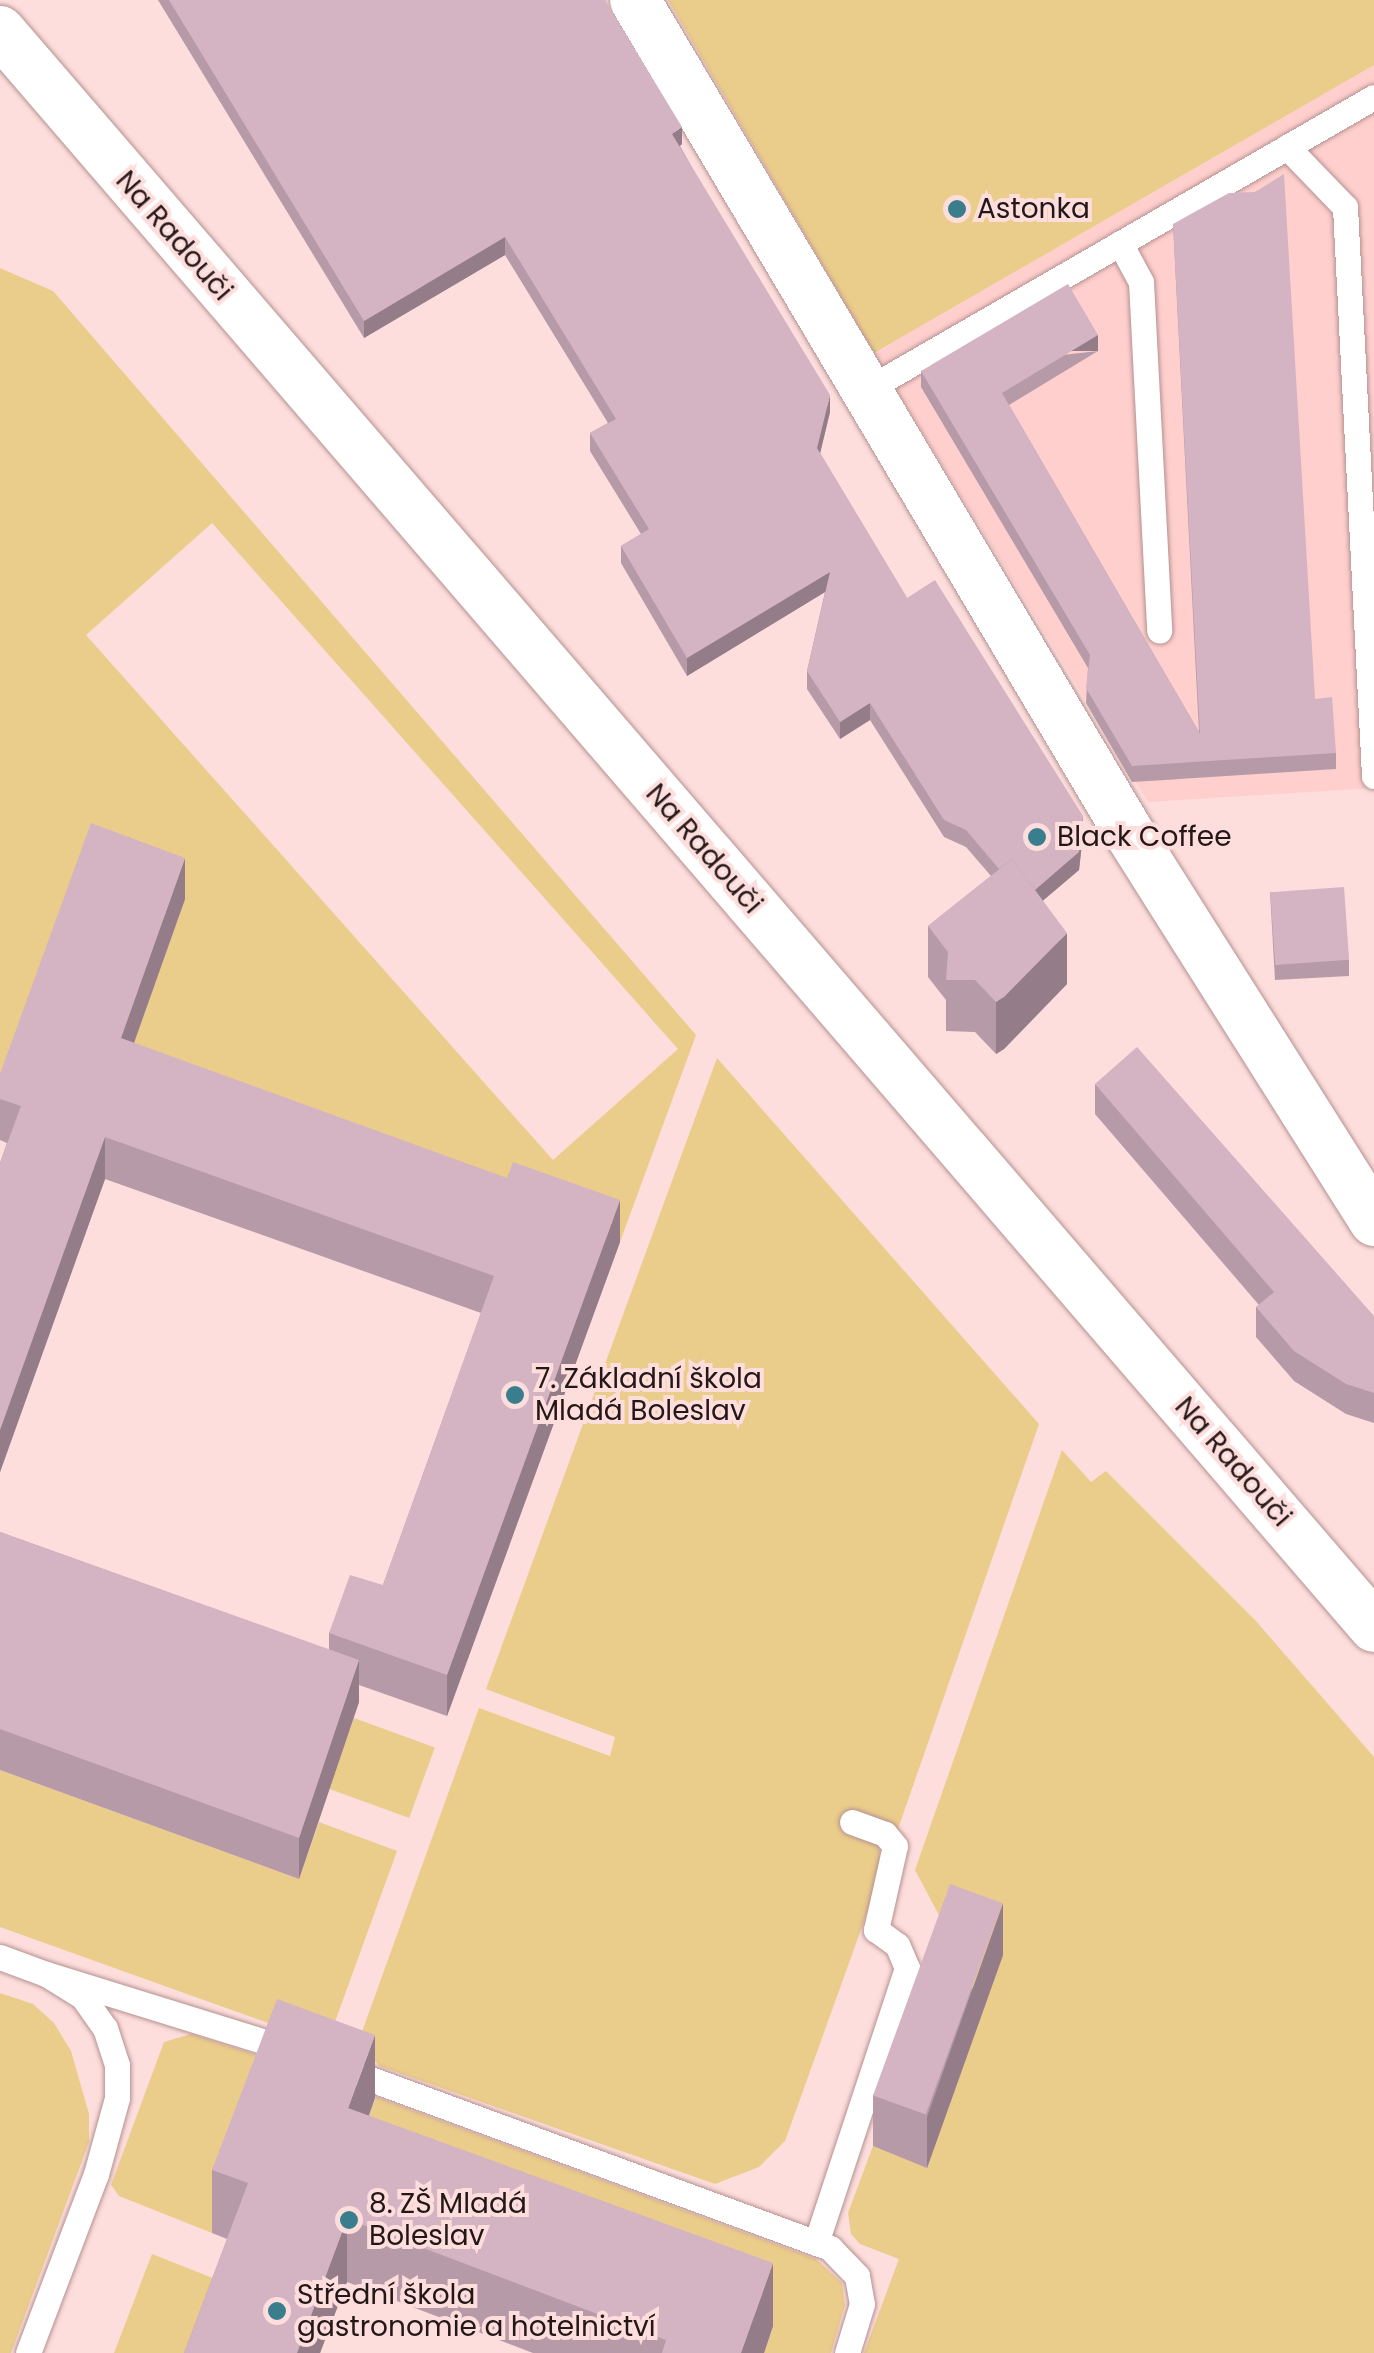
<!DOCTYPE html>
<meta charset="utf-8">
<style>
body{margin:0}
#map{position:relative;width:1374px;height:2353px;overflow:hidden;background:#fddedd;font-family:Poppins,sans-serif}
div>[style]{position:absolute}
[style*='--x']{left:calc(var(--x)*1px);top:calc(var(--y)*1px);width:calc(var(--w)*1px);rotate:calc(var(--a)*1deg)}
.built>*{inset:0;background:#fecfcd}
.green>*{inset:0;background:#eacc8b;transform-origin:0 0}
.roads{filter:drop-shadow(0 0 2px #b59190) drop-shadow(0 0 2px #b59190)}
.service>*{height:25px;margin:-12.5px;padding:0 12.5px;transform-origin:12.5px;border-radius:12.5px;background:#fff}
.minor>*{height:50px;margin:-25px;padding:0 25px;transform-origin:25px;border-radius:25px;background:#fff}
.wall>*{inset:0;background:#b69aa8}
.shaded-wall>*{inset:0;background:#947d88;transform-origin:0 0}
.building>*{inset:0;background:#d4b3c3;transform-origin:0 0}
.dots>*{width:28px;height:28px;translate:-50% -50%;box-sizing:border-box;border:5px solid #fddedd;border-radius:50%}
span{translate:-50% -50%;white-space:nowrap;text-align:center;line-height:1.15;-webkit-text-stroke:8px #fddedd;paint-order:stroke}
.poi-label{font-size:28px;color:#241717}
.left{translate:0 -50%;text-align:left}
.street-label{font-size:28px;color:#241717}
</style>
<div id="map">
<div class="built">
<i style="clip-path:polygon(1374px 65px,1374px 788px,1148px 802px,874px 353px)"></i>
</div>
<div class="green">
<i style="clip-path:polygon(668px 0,1374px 0,1374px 65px,874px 353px)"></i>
<i style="clip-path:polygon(evenodd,0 268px,53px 291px,696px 1035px,620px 1242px,513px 1204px,0 1115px,0 268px,212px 523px,678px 1049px,553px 1160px,86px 635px,212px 523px)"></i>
<i style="clip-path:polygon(717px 1058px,1039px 1424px,898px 1829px,856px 1814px,879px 1847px,881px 1874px,785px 2141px,759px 2167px,715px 2184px,379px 2066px,359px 2040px,479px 1708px,610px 1756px,615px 1737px,486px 1689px)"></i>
<i style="clip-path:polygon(1062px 1450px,1091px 1482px,1106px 1471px,1255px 1620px,1374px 1757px,1374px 2353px,864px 2353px,899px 2259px,860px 2244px,851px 2234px,848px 2213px,873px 2146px,927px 2167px,950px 1936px,915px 1870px)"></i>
<i style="left:354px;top:1718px;width:86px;height:75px;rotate:20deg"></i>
<i style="clip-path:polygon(0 1770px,299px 1879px,319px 1822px,397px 1851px,332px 2030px,310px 2038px,0 1927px)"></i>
<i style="clip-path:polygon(0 1993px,33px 2004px,54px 2023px,71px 2051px,89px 2114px,89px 2142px,11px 2353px,0 2353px)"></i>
<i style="clip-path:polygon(191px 2034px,277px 2061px,212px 2233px,119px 2196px,111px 2185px,164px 2042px)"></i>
<i style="clip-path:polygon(376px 2097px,816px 2259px,842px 2283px,845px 2305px,831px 2353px,764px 2353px,773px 2327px,345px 2182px)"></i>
<i style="clip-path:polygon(152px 2254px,233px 2286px,208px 2353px,114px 2353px)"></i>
</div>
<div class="roads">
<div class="service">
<i style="--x:1287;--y:147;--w:83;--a:46"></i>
<i style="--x:1345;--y:207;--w:570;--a:87.08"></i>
<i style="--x:1120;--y:243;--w:44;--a:61.7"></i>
<i style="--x:1141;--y:282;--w:349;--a:87"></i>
<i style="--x:866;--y:390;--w:586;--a:-29.98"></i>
<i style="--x:0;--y:1957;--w:49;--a:20.3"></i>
<i style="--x:46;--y:1974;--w:44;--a:31.9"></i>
<i style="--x:83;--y:1997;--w:38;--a:55"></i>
<i style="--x:105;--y:2028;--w:39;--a:72"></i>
<i style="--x:117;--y:2065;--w:33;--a:90"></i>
<i style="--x:117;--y:2098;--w:79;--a:105.4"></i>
<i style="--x:96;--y:2174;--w:191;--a:110.8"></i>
<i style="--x:46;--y:1974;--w:260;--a:17.2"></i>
<i style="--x:346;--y:2070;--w:516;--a:20.19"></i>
<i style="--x:830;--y:2248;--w:39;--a:46"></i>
<i style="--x:857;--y:2276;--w:28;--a:80"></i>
<i style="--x:862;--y:2304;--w:51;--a:107"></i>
<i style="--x:816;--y:2243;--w:290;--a:-71.7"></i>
<i style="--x:907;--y:1968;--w:25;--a:-113"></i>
<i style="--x:897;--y:1945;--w:26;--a:-144"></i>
<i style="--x:876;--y:1930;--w:86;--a:-77.3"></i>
<i style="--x:895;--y:1846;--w:16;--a:-130"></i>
<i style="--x:885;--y:1834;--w:35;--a:-160"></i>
</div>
<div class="minor">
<i style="--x:635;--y:0;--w:963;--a:59.33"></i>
<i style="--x:1126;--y:828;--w:465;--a:57.7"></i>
<i style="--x:0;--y:31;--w:2106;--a:49.27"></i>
</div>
</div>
<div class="wall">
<i style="clip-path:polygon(158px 0,605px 0,682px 144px,680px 146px,830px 412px,820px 453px,907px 598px,1083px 834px,1079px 870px,1043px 900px,1067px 984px,1004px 1049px,996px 1054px,975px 1032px,946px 1031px,946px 1000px,928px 977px,928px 926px,991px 876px,966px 847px,944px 837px,870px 720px,840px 739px,807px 689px,807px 671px,825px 592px,687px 676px,621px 563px,621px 546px,641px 534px,590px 451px,590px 433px,608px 423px,505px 255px,364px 338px)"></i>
<i style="clip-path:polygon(1173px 224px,1315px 699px,1336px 753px,1336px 769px,1132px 782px,1086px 703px,1088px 668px,921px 387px,921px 371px,1098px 351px,1009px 405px,1199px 732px)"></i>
<i style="clip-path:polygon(1270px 892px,1349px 960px,1349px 976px,1275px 980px)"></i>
<i style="clip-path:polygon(185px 899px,134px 1043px,620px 1242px,447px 1716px,359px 1685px,359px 1702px,299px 1879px,0 1770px,0 1532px,329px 1650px,329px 1633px,383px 1585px,481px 1313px,105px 1179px,0 1472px,0 1163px,7px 1143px,0 1140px,0 1074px)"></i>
<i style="clip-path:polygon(1095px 1084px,1374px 1316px,1374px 1423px,1346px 1414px,1294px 1381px,1256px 1337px,1256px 1307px,1259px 1305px,1095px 1114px)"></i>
<i style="clip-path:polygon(1003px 1955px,927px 2168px,873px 2146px,873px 2095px)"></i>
<i style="clip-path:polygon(375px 2098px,369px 2116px,773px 2326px,764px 2353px,533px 2353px,347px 2282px,320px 2353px,184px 2353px,227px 2239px,212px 2233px,212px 2170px)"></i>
</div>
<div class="shaded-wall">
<i style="clip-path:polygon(682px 127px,682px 144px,672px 152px,672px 134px)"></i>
<i style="clip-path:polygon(505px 237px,505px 255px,364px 338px,364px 321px)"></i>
<i style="left:1098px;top:335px;width:16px;height:112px;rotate:90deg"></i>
<i style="clip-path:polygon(830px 395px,830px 412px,817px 466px,817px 448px)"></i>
<i style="clip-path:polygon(830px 572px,830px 589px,687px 676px,687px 658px)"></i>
<i style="clip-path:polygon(870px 703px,870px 720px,840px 739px,840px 722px)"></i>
<i style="clip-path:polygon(1083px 816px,1083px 834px,1079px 870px,1025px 916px,1025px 899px)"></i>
<i style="clip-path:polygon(185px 858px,185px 899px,121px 1079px,121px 1038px)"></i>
<i style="clip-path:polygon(1067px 933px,1067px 984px,1004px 1049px,996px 1054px,996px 1002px)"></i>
<i style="clip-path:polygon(105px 1137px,105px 1179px,0 1472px,0 1430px)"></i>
<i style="clip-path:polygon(620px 1200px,620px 1242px,447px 1716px,447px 1675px)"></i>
<i style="clip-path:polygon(359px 1660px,359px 1702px,299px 1879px,299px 1838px)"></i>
<i style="clip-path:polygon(1003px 1903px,1003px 1955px,927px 2168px,927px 2117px)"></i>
<i style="clip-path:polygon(375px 2035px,375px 2098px,348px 2172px,348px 2108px)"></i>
<i style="clip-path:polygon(347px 2219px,347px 2282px,320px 2353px,297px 2353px)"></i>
<i style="clip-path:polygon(773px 2263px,773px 2326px,764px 2353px,741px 2353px)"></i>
</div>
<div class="building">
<i style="clip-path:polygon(169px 0,605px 0,682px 127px,672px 134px,830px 395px,817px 448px,907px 598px,935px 580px,1083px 816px,1079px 852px,1035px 890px,1012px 859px,999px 869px,966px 830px,944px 820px,870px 703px,840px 722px,807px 671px,830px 572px,687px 658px,621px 546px,649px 529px,590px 433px,616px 419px,505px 237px,364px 321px)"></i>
<i style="clip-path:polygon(1284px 174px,1315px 699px,1332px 697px,1336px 753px,1132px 766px,1086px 688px,1090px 655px,921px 371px,1068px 284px,1098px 335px,1002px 393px,1200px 734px,1173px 224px,1229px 193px,1255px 192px)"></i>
<i style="clip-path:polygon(91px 823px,185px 858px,121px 1038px,507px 1178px,513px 1162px,620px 1200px,447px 1675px,329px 1633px,350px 1575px,383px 1585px,494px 1276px,105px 1137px,0 1430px,0 1163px,21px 1106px,0 1099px,0 1074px)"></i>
<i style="clip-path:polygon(1012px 859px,1067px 933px,1004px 997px,996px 1002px,975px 980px,946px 980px,948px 952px,928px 926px)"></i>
<i style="left:1344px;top:887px;width:73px;height:74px;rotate:86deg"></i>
<i style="clip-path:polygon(1137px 1047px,1374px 1316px,1374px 1393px,1346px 1384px,1294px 1351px,1256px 1307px,1274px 1292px,1095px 1084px)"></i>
<i style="clip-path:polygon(0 1532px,359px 1660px,299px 1838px,0 1729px)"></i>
<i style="left:950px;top:1884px;width:56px;height:225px;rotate:20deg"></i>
<i style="clip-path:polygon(277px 1999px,375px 2035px,348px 2108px,773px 2263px,741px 2353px,662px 2353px,666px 2340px,347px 2219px,297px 2353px,184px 2353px,248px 2183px,212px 2170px)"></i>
</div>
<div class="dots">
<i style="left:957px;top:209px;background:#3a7e8e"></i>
<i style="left:1037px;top:837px;background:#3a7e8e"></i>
<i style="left:515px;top:1395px;background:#3a7e8e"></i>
<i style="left:349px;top:2220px;background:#3a7e8e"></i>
<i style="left:277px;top:2311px;background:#3a7e8e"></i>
</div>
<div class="poi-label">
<span class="left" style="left:977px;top:209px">Astonka</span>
<span class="left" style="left:1057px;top:837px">Black Coffee</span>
<span class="left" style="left:535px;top:1395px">7. Základní škola<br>Mladá Boleslav</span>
<span class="left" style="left:369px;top:2220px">8. ZŠ Mladá<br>Boleslav</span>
<span class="left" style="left:297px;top:2311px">Střední škola<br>gastronomie a hotelnictví</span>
</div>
<div class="street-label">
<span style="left:174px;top:236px;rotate:49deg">Na Radouči</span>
<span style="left:704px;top:849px;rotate:49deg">Na Radouči</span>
<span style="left:1233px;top:1462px;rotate:49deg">Na Radouči</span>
</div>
</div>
